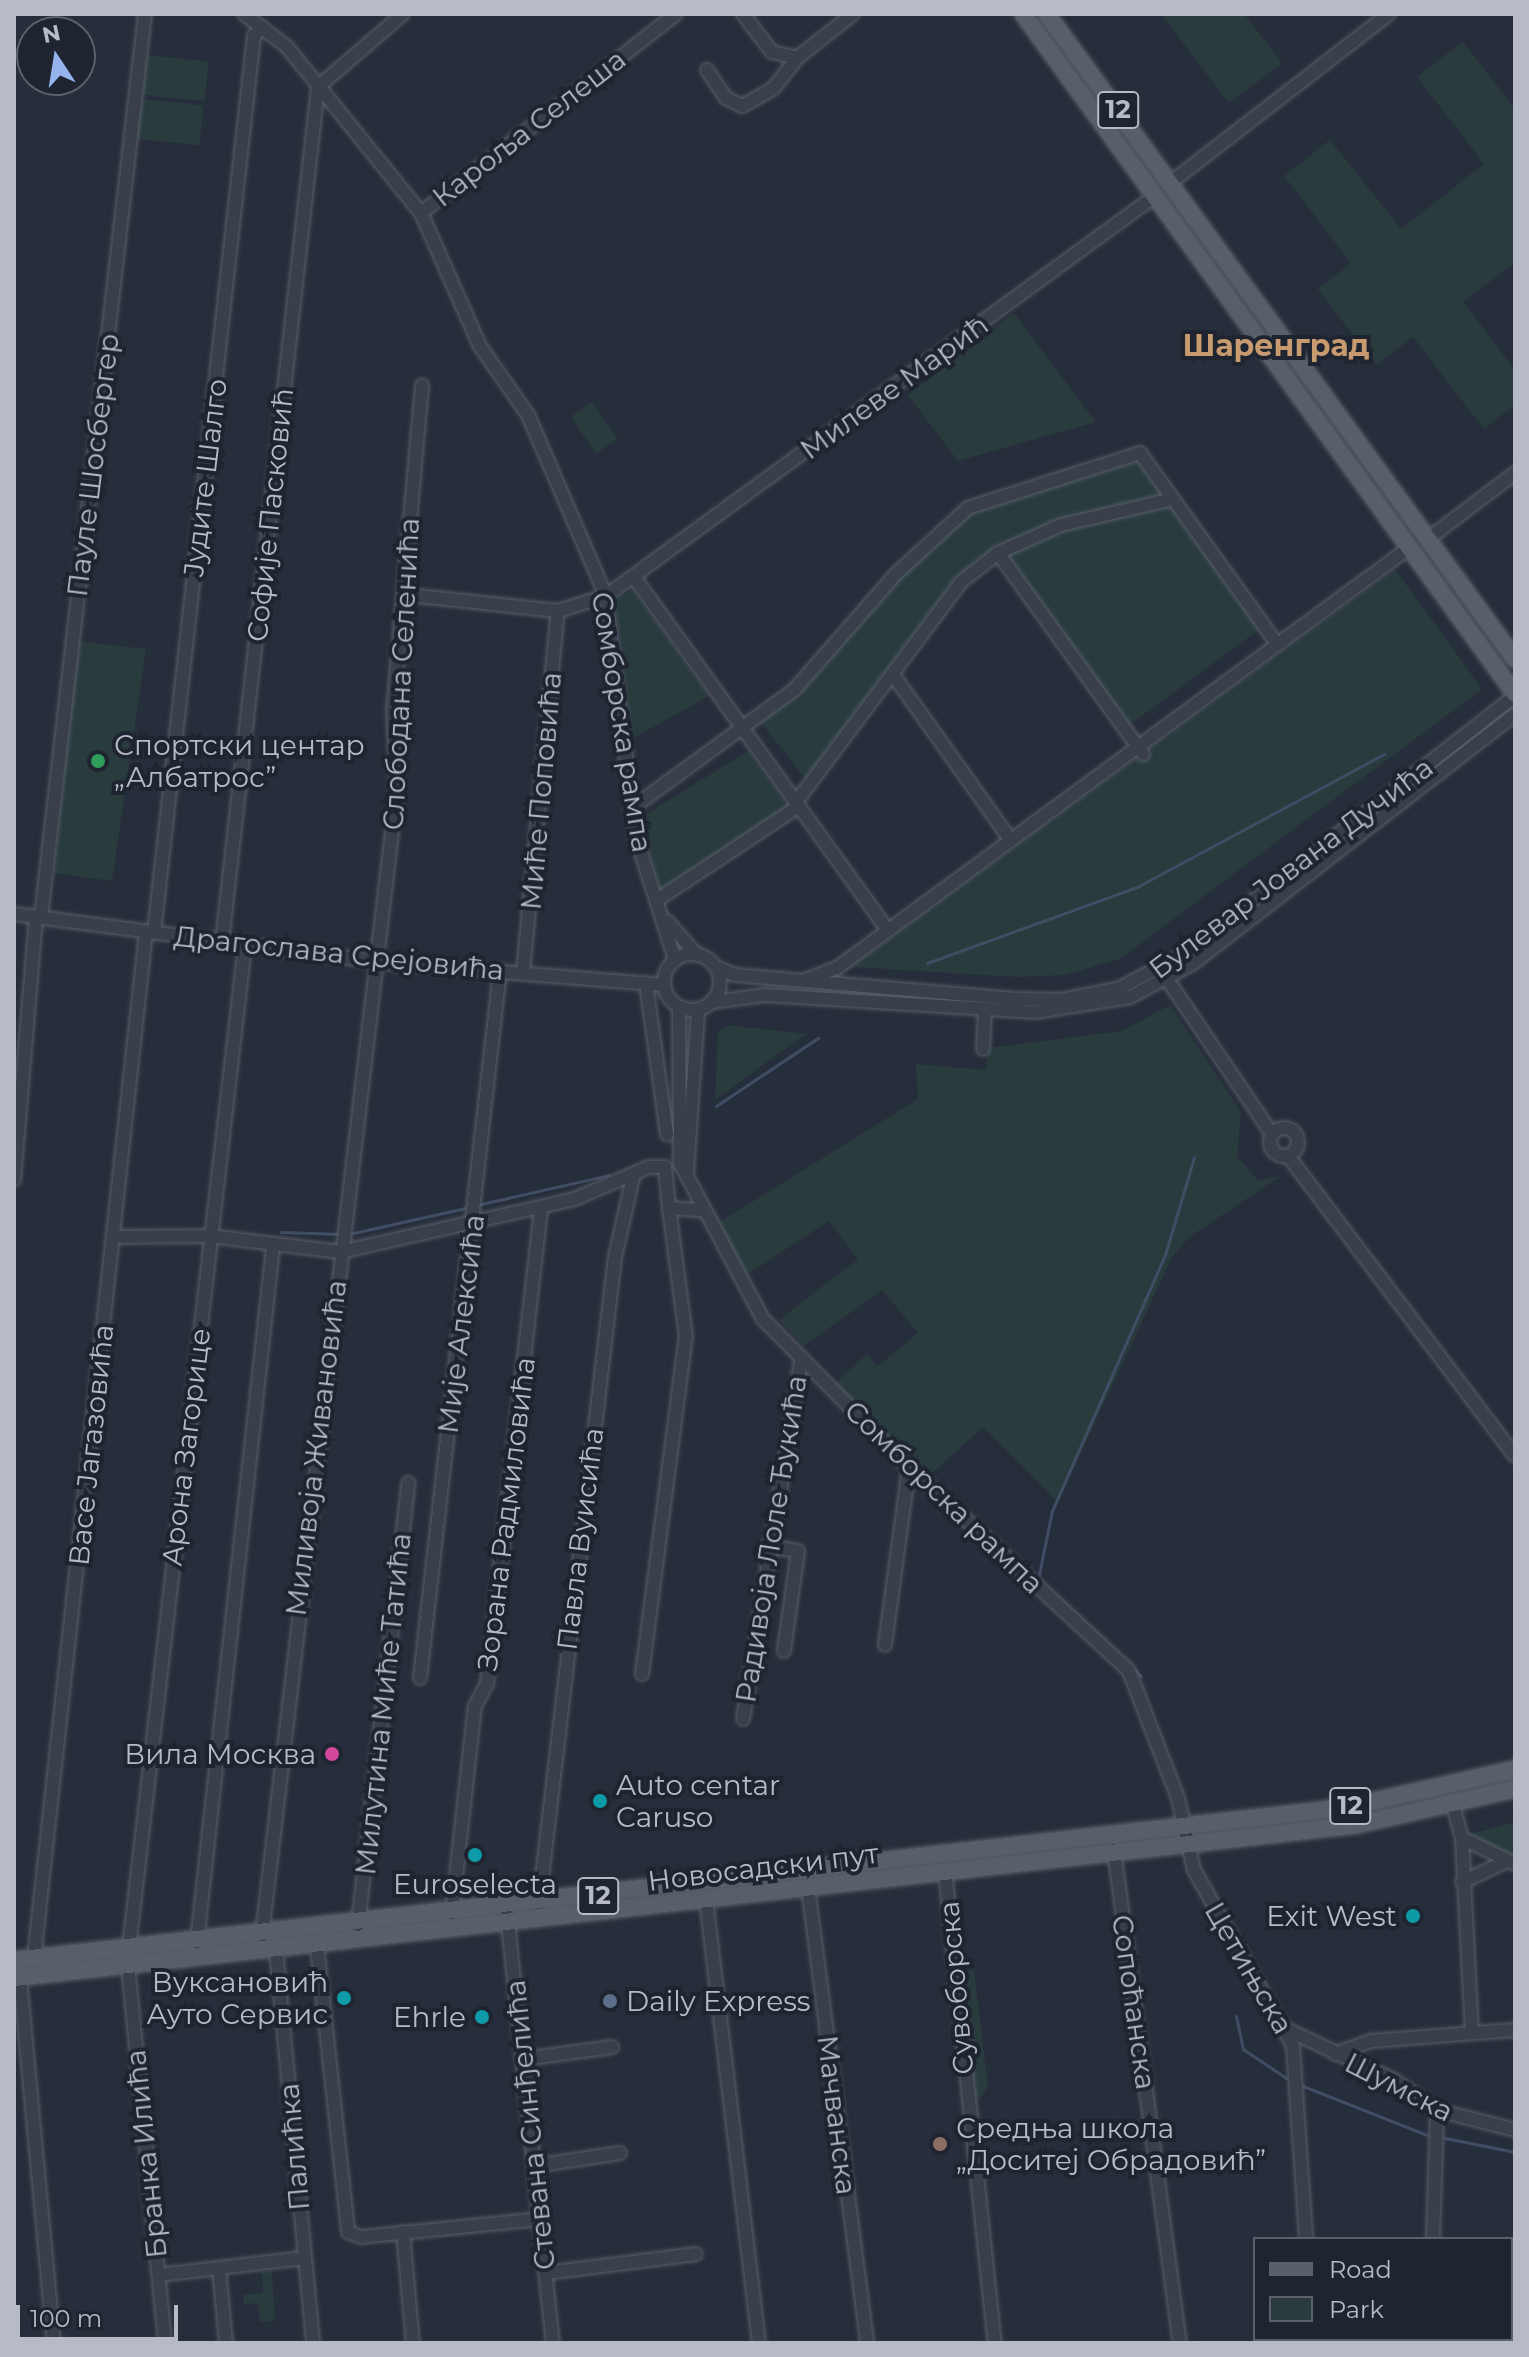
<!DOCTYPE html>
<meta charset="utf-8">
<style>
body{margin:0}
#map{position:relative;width:1529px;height:2357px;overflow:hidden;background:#272e3b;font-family:Montserrat,sans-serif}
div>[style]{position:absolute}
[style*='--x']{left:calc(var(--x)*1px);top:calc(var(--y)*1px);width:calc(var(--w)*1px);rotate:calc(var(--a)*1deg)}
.green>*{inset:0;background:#293b3d;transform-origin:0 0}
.stream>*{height:3px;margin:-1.5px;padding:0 1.5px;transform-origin:1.5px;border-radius:1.5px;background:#404d64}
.roads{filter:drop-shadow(0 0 2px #585e69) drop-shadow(0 0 2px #585e69)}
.minor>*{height:12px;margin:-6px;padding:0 6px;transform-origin:6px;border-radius:6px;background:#3a404b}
.minor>.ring{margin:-6px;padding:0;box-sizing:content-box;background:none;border:12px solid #3a404b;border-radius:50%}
.major>*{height:16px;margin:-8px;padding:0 8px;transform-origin:8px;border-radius:8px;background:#585f6b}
.dots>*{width:22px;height:22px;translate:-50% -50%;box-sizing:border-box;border:4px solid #1f2530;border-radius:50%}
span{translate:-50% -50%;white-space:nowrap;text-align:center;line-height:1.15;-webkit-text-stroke:8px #1f2530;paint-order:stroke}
.shield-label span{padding:2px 6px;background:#1f2530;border:2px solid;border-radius:6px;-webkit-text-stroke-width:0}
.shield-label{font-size:26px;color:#b6bbc6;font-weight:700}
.street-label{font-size:28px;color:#b6bbc6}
.poi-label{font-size:28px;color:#b6bbc6}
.left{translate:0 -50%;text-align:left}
.right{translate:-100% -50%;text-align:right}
.neighbourhood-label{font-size:30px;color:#c89a6f;font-weight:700}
.frame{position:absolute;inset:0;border:16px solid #b6bbc6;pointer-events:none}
.legend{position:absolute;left:1253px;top:2237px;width:260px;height:104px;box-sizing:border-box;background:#1f2530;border:2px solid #5b616c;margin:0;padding:10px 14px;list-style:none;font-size:24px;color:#b6bbc6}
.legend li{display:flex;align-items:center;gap:16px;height:40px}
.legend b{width:40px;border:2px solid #5b616c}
.north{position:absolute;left:16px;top:16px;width:80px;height:80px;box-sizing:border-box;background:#1f2530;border:2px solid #5b616c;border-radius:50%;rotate:348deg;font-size:22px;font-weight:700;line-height:32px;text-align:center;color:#b6bbc6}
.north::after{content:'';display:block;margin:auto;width:28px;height:36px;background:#95b3ec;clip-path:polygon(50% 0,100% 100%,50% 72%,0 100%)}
.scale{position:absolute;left:16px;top:2305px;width:162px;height:36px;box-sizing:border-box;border:4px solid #b6bbc6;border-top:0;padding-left:10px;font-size:24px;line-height:28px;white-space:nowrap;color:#b6bbc6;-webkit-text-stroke:6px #1f2530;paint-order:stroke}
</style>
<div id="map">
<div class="green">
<i style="clip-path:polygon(1161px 14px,1244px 14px,1282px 63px,1229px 103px)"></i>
<i style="clip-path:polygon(1463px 42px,1515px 109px,1515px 262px,1463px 302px,1515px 370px,1515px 405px,1484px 429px,1413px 337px,1376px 365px,1318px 289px,1351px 263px,1284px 176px,1330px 140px,1401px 229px,1484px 164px,1417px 77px)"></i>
<i style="left:147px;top:55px;width:62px;height:40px;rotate:6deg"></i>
<i style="left:141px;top:99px;width:63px;height:40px;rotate:6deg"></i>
<i style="clip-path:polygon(1014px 313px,1096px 422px,958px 461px,908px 395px)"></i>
<i style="left:592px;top:402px;width:45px;height:26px;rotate:55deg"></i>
<i style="clip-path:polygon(1140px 459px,1166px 497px,1059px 520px,998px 547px,956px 579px,809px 784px,761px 722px,819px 672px,901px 573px,967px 514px)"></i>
<i style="clip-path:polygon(1171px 504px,1260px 629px,1128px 726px,1004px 555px,1063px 528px)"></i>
<i style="clip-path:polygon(1395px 569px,1482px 689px,1120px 959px,1064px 975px,1020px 977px,851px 967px)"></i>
<i style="clip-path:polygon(633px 590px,709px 696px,633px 738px,615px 600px)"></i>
<i style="clip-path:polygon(77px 641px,146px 649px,112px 881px,54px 873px)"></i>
<i style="clip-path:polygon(748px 751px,788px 807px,661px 894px,640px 818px)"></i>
<i style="clip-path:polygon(1170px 1005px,1241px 1112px,1237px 1157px,1258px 1180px,1281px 1176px,1188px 1238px,1171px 1259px,1058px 1502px,983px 1427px,928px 1477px,834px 1384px,867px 1354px,878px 1366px,918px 1333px,882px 1290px,804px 1346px,779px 1320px,858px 1259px,829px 1221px,745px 1276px,715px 1225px,918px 1099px,916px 1064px,986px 1070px,988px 1048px,1122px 1031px)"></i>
<i style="clip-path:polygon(727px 1025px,806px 1034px,715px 1100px,718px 1032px)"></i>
<i style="clip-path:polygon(1515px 1822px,1515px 1856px,1500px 1855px,1471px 1834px)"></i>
<i style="clip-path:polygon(974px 1970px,988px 2087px,980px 2099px,973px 2097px,958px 1971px)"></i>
<i style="clip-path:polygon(272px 2271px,275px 2321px,260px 2322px,258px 2303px,244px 2304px,243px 2295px,263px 2293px,262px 2272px)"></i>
</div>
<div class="stream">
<i style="--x:927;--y:963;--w:223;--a:-19.9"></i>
<i style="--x:1137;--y:887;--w:281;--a:-28.3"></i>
<i style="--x:716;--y:1106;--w:123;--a:-33.7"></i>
<i style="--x:477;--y:1205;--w:135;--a:-12.8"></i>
<i style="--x:281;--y:1232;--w:60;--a:1.9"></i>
<i style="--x:349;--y:1234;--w:124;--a:-12.6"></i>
<i style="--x:1038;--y:1579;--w:69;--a:-78.4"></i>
<i style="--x:1052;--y:1511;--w:280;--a:-66.2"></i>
<i style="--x:1165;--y:1255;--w:102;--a:-73.5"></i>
<i style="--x:1064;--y:1603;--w:106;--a:43.5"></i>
<i style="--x:1236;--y:2016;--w:34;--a:78"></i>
<i style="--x:1243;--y:2049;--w:52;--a:34"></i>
<i style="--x:1303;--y:2086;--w:133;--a:21.6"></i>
<i style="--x:1445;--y:2138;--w:71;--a:11.3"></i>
</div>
<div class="roads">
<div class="minor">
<i style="--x:244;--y:14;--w:54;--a:37.5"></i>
<i style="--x:287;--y:47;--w:213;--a:51.1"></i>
<i style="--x:421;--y:213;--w:145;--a:66.1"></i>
<i style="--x:480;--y:346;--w:84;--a:55.2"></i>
<i style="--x:528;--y:415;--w:197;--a:66.7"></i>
<i style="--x:606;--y:596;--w:243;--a:82.9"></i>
<i style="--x:636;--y:837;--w:129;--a:72.4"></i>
<i style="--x:743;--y:14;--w:48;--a:52.7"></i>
<i style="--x:772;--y:52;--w:26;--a:13"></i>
<i style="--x:707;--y:70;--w:34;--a:56"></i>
<i style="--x:726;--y:98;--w:18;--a:27"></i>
<i style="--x:742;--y:106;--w:35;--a:-29"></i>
<i style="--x:773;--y:89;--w:39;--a:-52"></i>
<i style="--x:797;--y:58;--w:71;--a:-38.2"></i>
<i style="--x:1170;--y:183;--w:277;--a:-37.7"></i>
<i style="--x:421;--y:213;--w:323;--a:-38"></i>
<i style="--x:1428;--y:539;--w:109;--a:-37.2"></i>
<i style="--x:998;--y:553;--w:248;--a:54.2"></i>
<i style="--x:634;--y:577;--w:432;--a:54.3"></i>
<i style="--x:408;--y:595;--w:151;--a:6.1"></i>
<i style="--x:558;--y:611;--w:50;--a:-17.4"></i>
<i style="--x:606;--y:596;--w:679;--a:-36.08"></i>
<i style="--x:894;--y:676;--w:200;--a:54.6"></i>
<i style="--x:796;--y:802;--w:275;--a:-53.1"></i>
<i style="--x:961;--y:582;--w:47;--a:-38.1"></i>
<i style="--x:998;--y:553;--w:69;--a:-24"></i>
<i style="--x:1061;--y:525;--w:115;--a:-13.1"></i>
<i style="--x:632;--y:808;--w:202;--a:-36.1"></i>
<i style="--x:795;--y:689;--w:154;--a:-48.7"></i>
<i style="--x:897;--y:573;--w:96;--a:-42.5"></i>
<i style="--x:968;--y:508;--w:181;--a:-17.7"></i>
<i style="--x:1140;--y:453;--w:235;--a:54.3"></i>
<i style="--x:657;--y:900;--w:170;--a:-33.5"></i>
<i style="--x:14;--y:914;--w:366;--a:7.5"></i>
<i style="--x:377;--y:962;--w:288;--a:4.6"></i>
<i style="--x:41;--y:917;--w:909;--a:-83.43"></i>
<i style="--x:667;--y:921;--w:45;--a:48.6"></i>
<i style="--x:154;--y:933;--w:903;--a:-83.64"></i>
<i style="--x:254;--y:36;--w:12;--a:-48"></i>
<i style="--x:222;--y:942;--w:860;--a:-83.59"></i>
<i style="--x:318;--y:87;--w:112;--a:-40.7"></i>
<i class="ring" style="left:664px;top:954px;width:44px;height:44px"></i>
<i style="--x:716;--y:967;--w:21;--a:23"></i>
<i style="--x:735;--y:975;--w:281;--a:4.9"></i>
<i style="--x:1015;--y:999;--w:47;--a:1.2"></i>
<i style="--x:1062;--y:1000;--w:59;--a:-11.7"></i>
<i style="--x:1120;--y:988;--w:75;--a:-27.9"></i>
<i style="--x:1186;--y:953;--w:417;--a:-38"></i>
<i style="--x:523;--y:972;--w:363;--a:-84.5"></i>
<i style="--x:1165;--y:976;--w:191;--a:55.9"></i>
<i style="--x:805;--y:980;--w:34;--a:-21"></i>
<i style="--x:837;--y:968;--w:710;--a:-36.29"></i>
<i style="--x:646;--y:983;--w:153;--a:82.1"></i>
<i style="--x:712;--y:1002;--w:53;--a:-7.5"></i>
<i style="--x:765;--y:995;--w:271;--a:3.6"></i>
<i style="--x:1035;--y:1012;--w:96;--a:-9"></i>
<i style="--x:1130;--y:997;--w:70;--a:-28"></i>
<i style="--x:1192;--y:964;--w:408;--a:-37.7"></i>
<i style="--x:679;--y:1007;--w:156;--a:89.6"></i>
<i style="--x:680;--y:1163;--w:177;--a:62"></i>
<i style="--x:763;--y:1319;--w:208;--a:45.4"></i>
<i style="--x:909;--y:1467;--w:300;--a:42.8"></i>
<i style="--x:1129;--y:1671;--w:136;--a:68.9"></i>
<i style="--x:1178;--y:1798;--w:74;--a:77.5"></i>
<i style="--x:1194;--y:1870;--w:202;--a:60.6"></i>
<i style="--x:1293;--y:2046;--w:193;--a:86.1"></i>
<i style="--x:983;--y:1049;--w:38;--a:-87"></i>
<i class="ring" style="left:1270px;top:1128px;width:16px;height:16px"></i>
<i style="--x:1288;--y:1156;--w:376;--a:52.9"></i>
<i style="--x:687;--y:1173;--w:163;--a:-86.1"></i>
<i style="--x:14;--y:1180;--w:265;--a:-85.2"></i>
<i style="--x:114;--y:1237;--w:96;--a:-0.6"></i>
<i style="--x:210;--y:1236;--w:131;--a:7"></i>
<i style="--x:340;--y:1252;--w:241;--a:-12.7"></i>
<i style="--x:575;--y:1199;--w:81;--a:-23.4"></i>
<i style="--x:649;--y:1167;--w:16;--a:0"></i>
<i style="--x:665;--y:1167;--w:41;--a:84.4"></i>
<i style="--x:669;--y:1208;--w:32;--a:4"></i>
<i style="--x:767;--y:1546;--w:31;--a:9"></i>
<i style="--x:798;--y:1551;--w:101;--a:98"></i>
<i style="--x:885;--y:1645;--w:180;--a:-82.3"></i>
<i style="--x:642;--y:1674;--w:340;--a:-82.6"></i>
<i style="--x:686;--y:1337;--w:130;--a:-97.5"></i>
<i style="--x:420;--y:1678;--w:712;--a:-83.54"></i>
<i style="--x:743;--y:1719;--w:365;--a:-80.8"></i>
<i style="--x:1453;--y:1805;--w:34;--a:75"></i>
<i style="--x:1462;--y:1838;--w:195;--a:87.1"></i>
<i style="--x:1462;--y:1838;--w:59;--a:26.1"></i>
<i style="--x:1114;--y:1850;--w:497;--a:82.4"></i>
<i style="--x:945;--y:1870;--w:476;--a:84"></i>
<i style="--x:1462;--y:1882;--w:45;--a:-24.9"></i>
<i style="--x:808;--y:1887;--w:460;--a:82.6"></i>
<i style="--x:706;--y:1899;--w:447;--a:83.2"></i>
<i style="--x:539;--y:1903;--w:650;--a:-83.29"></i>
<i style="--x:615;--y:1257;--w:82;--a:-77.3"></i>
<i style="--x:452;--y:1913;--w:208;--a:-83.7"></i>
<i style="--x:475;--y:1706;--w:26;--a:-62"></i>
<i style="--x:487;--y:1683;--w:479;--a:-83.5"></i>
<i style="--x:507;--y:1914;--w:431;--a:83.9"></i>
<i style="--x:358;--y:1925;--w:445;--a:-83.5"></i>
<i style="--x:262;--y:1935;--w:1154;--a:-83.28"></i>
<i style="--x:397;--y:789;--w:78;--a:-92.9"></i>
<i style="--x:393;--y:711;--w:327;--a:-84.9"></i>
<i style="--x:197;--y:1942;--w:699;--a:-83.76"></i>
<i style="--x:317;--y:1945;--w:289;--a:83.8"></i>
<i style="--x:348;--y:2232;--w:14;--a:21"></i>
<i style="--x:361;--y:2237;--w:180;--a:-5.7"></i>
<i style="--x:129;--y:1948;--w:1010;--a:-83.4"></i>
<i style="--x:276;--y:1950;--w:395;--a:84.6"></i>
<i style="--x:34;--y:1958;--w:1032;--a:-83.77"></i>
<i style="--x:128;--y:1965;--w:380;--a:84.4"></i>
<i style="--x:20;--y:1978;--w:367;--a:84.7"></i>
<i style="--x:1288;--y:2030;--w:117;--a:25.3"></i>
<i style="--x:1394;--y:2080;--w:52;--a:34.9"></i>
<i style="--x:1437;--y:2110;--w:81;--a:14.4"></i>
<i style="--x:1335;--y:2054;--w:38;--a:-20"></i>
<i style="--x:1371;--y:2041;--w:144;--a:-4.4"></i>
<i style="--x:523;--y:2059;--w:90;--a:-7.7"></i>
<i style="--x:534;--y:2166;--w:87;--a:-8.6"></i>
<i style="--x:403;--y:2232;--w:111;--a:84.9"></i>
<i style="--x:1433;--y:2239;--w:129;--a:-88.2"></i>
<i style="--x:219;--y:2268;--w:75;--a:84.7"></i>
<i style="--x:546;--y:2273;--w:151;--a:-7.2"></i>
<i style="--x:159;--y:2275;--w:146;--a:-6.7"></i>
<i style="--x:1313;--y:2339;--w:4;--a:90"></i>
<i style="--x:1430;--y:2343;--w:4;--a:-90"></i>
</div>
<div class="major">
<i style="--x:1023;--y:14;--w:839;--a:54.11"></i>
<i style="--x:1047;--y:14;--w:797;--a:54.04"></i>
<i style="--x:14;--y:1960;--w:1343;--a:-6.54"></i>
<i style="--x:1348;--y:1807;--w:171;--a:-12.8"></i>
<i style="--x:14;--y:1978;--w:1351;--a:-6.5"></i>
<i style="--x:1356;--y:1825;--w:163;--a:-12.8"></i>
</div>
</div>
<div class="dots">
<i style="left:98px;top:761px;background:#2e9e5b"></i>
<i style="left:332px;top:1754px;background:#d1479c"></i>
<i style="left:600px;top:1801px;background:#0f9aa8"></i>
<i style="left:475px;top:1855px;background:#0f9aa8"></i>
<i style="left:1413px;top:1916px;background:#0f9aa8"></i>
<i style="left:344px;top:1998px;background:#0f9aa8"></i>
<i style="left:610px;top:2001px;background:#5c6f8a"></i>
<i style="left:482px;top:2017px;background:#0f9aa8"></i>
<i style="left:940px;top:2144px;background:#8d6e63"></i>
</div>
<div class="shield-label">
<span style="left:1118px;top:110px">12</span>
<span style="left:1350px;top:1806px">12</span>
<span style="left:598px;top:1896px">12</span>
</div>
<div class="street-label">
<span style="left:529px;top:128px;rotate:-38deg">Кароља Селеша</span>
<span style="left:894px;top:387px;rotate:-36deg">Милеве Марић</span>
<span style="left:93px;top:465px;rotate:-83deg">Пауле Шосбергер</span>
<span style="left:205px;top:478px;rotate:-83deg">Јудите Шалго</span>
<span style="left:270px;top:515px;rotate:-84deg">Софије Пасковић</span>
<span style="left:401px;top:674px;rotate:-87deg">Слободана Селенића</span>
<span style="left:622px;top:722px;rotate:81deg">Сомборска рампа</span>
<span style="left:541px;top:791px;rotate:-85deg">Миће Поповића</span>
<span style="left:1291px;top:868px;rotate:-37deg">Булевар Јована Дучића</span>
<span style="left:339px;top:953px;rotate:6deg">Драгослава Срејовића</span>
<span style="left:461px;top:1324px;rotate:-83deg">Мије Алексића</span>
<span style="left:91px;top:1445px;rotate:-84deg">Васе Јагазовића</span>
<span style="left:186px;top:1447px;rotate:-83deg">Арона Загорице</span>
<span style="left:316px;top:1448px;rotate:-83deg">Миливоја Живановића</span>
<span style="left:944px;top:1497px;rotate:44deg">Сомборска рампа</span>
<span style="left:506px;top:1514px;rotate:-83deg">Зорана Радмиловића</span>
<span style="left:580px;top:1539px;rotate:-83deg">Павла Вуисића</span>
<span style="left:771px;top:1539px;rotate:-81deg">Радивоја Лоле Ђукића</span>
<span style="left:383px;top:1704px;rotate:-84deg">Милутина Миће Татића</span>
<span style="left:763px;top:1867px;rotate:-7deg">Новосадски пут</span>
<span style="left:1249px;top:1968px;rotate:60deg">Цетињска</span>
<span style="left:956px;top:1988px;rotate:-95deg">Сувоборска</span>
<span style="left:1134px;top:2002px;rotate:82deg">Сопоћанска</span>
<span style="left:1399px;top:2087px;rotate:27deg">Шумска</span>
<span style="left:837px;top:2115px;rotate:83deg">Мачванска</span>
<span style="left:530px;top:2125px;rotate:-96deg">Стевана Синђелића</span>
<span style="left:294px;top:2147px;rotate:-95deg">Палићка</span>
<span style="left:146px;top:2154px;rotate:-96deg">Бранка Илића</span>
</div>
<div class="poi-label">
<span class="left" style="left:114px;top:761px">Спортски центар<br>„Албатрос”</span>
<span class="right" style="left:316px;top:1754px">Вила Москва</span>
<span class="left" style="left:616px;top:1801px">Auto centar<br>Caruso</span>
<span style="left:475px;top:1884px">Euroselecta</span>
<span class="right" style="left:1397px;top:1916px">Exit West</span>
<span class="right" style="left:328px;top:1998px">Вуксановић<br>Ауто Сервис</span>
<span class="left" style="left:626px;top:2001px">Daily Express</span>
<span class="right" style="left:466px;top:2017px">Ehrle</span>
<span class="left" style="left:956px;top:2144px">Средња школа<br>„Доситеј Обрадовић”</span>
</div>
<div class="neighbourhood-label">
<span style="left:1276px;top:346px">Шаренград</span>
</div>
<div class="frame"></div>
<ul class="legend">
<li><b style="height:10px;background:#585f6b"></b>Road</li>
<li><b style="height:22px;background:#293b3d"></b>Park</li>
</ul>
<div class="north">N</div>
<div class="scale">100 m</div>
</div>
